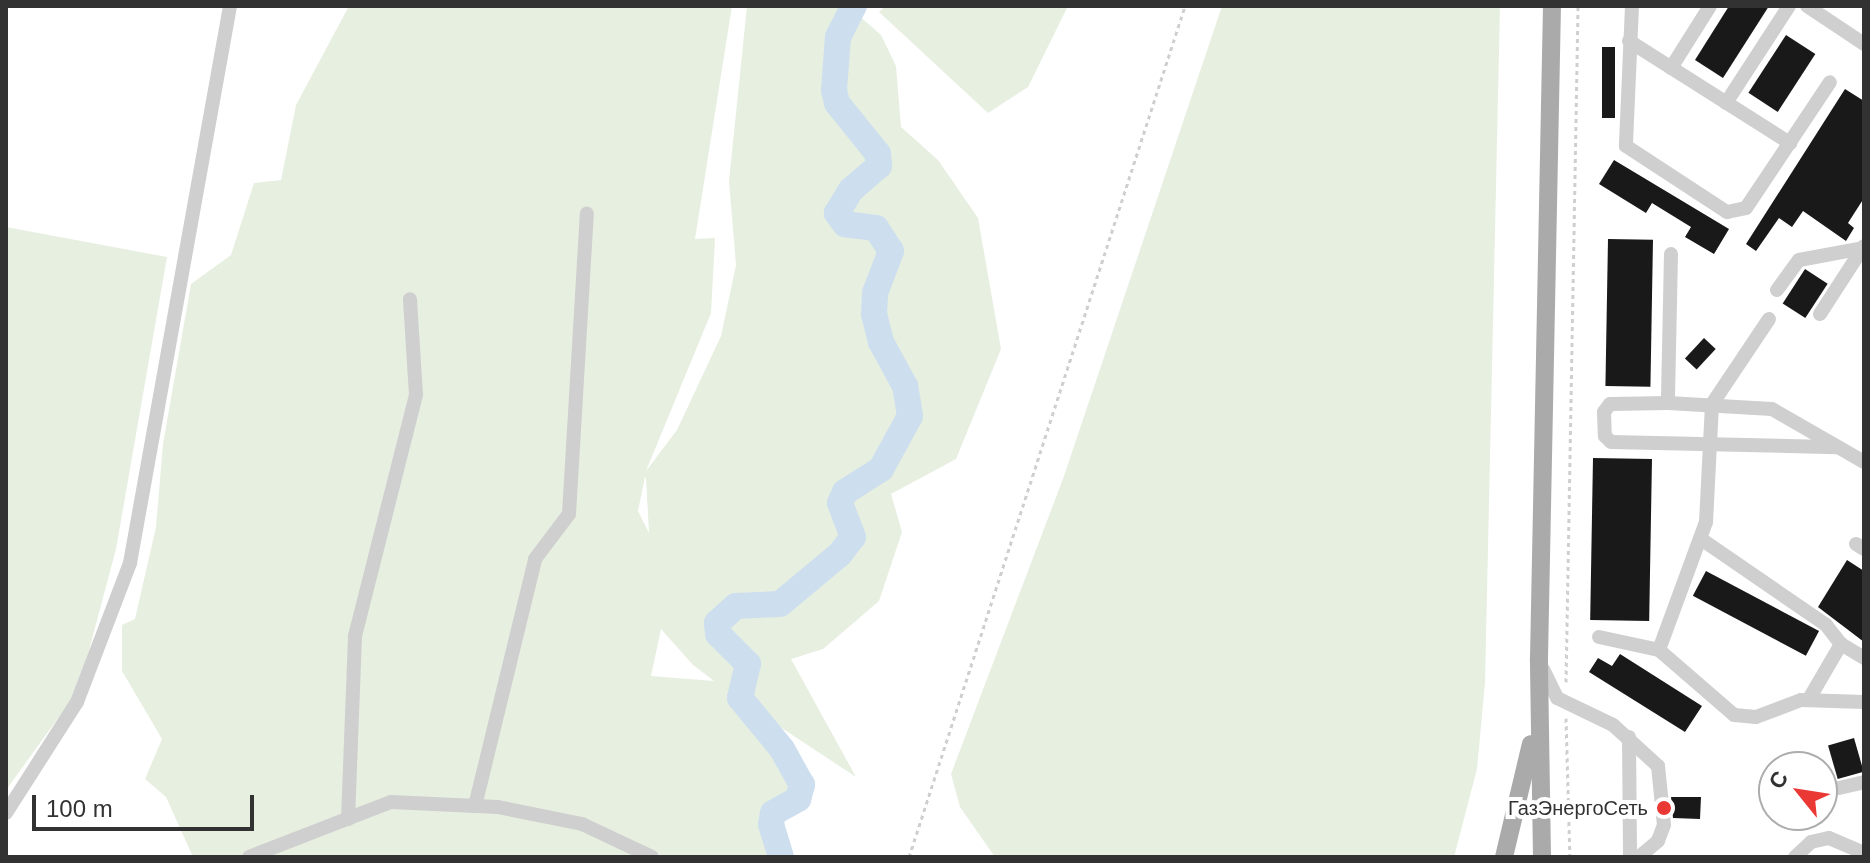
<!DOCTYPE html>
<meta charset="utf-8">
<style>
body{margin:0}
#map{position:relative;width:1870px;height:863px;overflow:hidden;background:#fff;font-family:Arial,sans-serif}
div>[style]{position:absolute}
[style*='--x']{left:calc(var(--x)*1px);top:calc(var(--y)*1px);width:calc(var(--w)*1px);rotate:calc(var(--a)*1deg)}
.green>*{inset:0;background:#e7efe1}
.river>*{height:26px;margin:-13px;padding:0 13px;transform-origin:13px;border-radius:13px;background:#cddeee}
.building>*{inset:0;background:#191919;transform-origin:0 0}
.path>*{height:3px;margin-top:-1.5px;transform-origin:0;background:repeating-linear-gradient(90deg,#cfcfcf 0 4px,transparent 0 8px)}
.minor>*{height:14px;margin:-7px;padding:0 7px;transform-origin:7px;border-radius:7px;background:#cfcfcf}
.major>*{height:18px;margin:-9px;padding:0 9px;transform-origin:9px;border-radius:9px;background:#aaa}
.dots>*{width:22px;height:22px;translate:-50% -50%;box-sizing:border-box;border:4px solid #fff;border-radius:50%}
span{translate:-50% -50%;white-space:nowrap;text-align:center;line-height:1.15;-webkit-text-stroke:8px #fff;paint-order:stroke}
.poi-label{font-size:20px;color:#323232}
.right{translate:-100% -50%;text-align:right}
.frame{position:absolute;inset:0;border:8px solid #323232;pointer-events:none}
.north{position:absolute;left:1758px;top:751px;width:80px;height:80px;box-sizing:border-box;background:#fff;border:2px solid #adadad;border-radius:50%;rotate:300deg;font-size:22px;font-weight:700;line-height:32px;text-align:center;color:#323232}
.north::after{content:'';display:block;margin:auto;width:28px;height:36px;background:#ea3834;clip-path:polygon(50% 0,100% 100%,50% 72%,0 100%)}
.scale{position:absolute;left:32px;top:795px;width:222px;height:36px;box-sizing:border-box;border:4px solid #323232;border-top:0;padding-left:10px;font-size:24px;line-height:28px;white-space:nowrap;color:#323232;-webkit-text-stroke:6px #fff;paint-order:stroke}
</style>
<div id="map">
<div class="green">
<i style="clip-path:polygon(evenodd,349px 6px,732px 6px,695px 239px,715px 238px,711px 313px,646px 471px,677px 430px,721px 336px,736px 265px,729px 181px,747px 6px,848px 6px,881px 35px,896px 66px,901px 127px,938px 160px,978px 218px,1001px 349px,956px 459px,891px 494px,902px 532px,879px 601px,823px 649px,791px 659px,856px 777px,733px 696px,794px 787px,769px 810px,764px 822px,771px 853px,764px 857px,193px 857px,166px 797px,145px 779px,162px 739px,122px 671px,122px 625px,135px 619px,156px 527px,163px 444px,191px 284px,231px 255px,254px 183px,281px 180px,296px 105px,349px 6px,645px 477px,646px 478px,649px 533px,638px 511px,645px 477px,349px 6px,661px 629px,693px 665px,714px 681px,651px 676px,661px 629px)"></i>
<i style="clip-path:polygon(886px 6px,1068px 6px,1028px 87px,988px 113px,879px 12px)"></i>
<i style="clip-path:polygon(1222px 6px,1500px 6px,1485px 683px,1477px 769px,1454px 857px,995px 857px,960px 807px,951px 774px,1064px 476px)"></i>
<i style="clip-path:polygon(6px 227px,167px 257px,116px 549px,88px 654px,69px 703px,6px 790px)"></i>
</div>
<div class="river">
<i style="--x:781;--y:857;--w:34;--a:-107"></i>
<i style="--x:771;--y:824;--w:11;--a:-80"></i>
<i style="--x:773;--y:813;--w:29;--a:-29"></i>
<i style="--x:798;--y:799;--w:15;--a:-74"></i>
<i style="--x:802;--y:785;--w:41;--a:-119.1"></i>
<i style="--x:782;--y:749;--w:66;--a:-129.5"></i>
<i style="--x:740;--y:698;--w:35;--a:-77"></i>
<i style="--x:748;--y:664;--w:42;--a:-135"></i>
<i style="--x:718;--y:634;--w:11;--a:-95"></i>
<i style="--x:717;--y:623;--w:25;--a:-42"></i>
<i style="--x:736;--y:606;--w:44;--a:-2.6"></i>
<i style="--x:780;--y:604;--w:78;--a:-39.8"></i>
<i style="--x:840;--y:554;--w:21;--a:-53"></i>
<i style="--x:853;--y:537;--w:36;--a:-111"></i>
<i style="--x:840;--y:503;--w:12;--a:-66"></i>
<i style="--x:845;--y:492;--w:43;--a:-32.6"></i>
<i style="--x:881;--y:469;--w:60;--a:-61.3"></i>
<i style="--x:910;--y:416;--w:30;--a:-99"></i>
<i style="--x:905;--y:386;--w:50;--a:-118.6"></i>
<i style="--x:881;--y:342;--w:29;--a:-104"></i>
<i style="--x:874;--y:314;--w:21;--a:-87"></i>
<i style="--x:875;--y:293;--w:45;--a:-69.1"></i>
<i style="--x:891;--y:251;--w:27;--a:-123"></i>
<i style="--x:876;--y:228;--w:31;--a:-173"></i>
<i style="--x:845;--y:224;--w:14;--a:-126"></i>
<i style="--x:837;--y:213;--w:27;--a:-59"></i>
<i style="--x:851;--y:190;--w:37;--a:-41"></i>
<i style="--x:879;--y:166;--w:12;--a:-95"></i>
<i style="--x:878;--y:154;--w:65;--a:-128.8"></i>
<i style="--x:837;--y:103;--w:13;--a:-103"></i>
<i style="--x:834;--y:90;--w:53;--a:-85.7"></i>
<i style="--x:838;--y:37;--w:35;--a:-63"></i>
</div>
<div class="building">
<i style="clip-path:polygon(1729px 6px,1769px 6px,1723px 78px,1695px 60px)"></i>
<i style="left:1786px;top:35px;width:35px;height:69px;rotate:33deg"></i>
<i style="left:1602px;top:47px;width:13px;height:71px"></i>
<i style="clip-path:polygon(1845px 89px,1864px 101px,1864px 198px,1848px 223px,1854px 228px,1846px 241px,1803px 211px,1792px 227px,1779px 218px,1756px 251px,1746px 244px)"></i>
<i style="clip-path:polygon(1614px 160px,1729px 229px,1714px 254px,1685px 237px,1691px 227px,1652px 203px,1646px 213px,1599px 184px)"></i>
<i style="left:1608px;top:239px;width:45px;height:147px;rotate:1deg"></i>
<i style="left:1805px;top:269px;width:27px;height:41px;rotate:33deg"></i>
<i style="left:1704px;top:338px;width:16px;height:28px;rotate:43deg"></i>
<i style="left:1593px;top:458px;width:59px;height:162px;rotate:1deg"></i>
<i style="clip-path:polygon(1847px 560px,1864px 571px,1864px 642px,1818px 607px)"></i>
<i style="left:1706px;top:571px;width:128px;height:28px;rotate:28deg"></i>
<i style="clip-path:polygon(1620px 654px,1702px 706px,1685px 732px,1589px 672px,1598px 658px,1612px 666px)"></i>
<i style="left:1854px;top:738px;width:35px;height:27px;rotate:74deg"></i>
<i style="clip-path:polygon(1671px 797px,1701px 797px,1700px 819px,1673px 818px)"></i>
</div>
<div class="path">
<i style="--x:1566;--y:682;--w:676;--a:-88.98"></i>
<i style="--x:1566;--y:718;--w:139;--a:88.4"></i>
<i style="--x:909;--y:857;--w:895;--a:-72.03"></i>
</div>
<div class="minor">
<i style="--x:1632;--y:6;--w:140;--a:92.5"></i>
<i style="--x:1626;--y:146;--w:121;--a:33.2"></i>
<i style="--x:1727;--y:212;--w:19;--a:-12"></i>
<i style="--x:1746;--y:208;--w:151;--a:-56.3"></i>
<i style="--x:1807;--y:6;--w:69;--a:33.7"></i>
<i style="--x:1629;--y:41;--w:191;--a:32.4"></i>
<i style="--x:1671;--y:68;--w:73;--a:-57.8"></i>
<i style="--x:1726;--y:103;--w:116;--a:-57"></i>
<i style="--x:1671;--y:254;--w:149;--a:91.2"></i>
<i style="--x:1668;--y:403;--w:104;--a:3.3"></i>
<i style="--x:1772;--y:409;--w:106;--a:29.9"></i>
<i style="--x:1777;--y:290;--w:37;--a:-54"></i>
<i style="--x:1799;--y:260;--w:65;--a:-10.6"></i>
<i style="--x:1820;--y:314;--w:81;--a:-57.1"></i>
<i style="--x:1769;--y:319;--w:102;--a:123.8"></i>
<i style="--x:1712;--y:404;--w:118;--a:92.9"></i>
<i style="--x:1706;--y:522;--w:136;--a:110.2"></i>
<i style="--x:1659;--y:650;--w:99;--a:40.9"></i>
<i style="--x:1734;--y:715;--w:22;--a:5"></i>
<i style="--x:1756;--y:717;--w:48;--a:-20.7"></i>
<i style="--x:1801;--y:700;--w:63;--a:1.8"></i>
<i style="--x:1668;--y:403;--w:58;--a:179"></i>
<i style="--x:1610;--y:404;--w:10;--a:127"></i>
<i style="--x:1604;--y:412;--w:24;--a:88"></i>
<i style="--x:1605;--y:436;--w:8;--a:45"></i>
<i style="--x:1611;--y:442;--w:226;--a:1.3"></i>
<i style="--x:1701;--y:539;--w:152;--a:34.5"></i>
<i style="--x:1826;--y:625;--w:24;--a:52"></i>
<i style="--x:1841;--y:644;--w:27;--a:31"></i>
<i style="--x:1856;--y:544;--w:9;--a:32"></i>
<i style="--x:1599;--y:637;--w:61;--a:12.2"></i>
<i style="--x:1543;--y:669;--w:32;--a:64"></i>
<i style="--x:1557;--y:698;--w:62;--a:25.7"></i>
<i style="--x:1613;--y:725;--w:61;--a:42.3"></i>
<i style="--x:1658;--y:766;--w:59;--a:84.2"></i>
<i style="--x:1664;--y:825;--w:17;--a:111"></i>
<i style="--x:1658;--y:841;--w:25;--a:140"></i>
<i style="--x:1809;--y:699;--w:64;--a:-59.8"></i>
<i style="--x:1629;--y:737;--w:120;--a:89.5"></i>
<i style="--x:1839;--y:788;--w:26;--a:-13"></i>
<i style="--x:475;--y:806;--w:254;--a:-76.3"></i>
<i style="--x:535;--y:559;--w:56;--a:-52.9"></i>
<i style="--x:569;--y:514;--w:301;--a:-86.6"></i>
<i style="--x:6;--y:813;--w:132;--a:-57.4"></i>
<i style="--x:77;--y:702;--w:149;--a:-69.1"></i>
<i style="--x:130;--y:563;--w:566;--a:-79.82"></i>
<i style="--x:348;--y:819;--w:183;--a:-87.8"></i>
<i style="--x:355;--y:636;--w:249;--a:-75.8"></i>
<i style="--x:416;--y:395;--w:96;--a:-93.6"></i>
<i style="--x:249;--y:857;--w:152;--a:-21.2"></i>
<i style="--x:391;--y:802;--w:107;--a:2.7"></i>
<i style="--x:498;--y:807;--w:86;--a:11.4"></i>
<i style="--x:582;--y:824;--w:77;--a:25.2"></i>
<i style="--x:1795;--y:857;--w:22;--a:-43"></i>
<i style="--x:1811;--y:842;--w:18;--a:-13"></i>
<i style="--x:1829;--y:838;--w:38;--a:23"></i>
</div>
<div class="major">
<i style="--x:1504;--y:857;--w:116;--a:-76.6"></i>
<i style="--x:1542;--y:857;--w:199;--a:-90.9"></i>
<i style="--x:1539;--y:658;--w:652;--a:-88.86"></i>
</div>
<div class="dots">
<i style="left:1664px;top:808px;background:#ea3834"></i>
</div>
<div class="poi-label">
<span class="right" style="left:1648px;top:808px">ГазЭнергоСеть</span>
</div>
<div class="frame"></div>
<div class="north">С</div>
<div class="scale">100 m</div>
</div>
